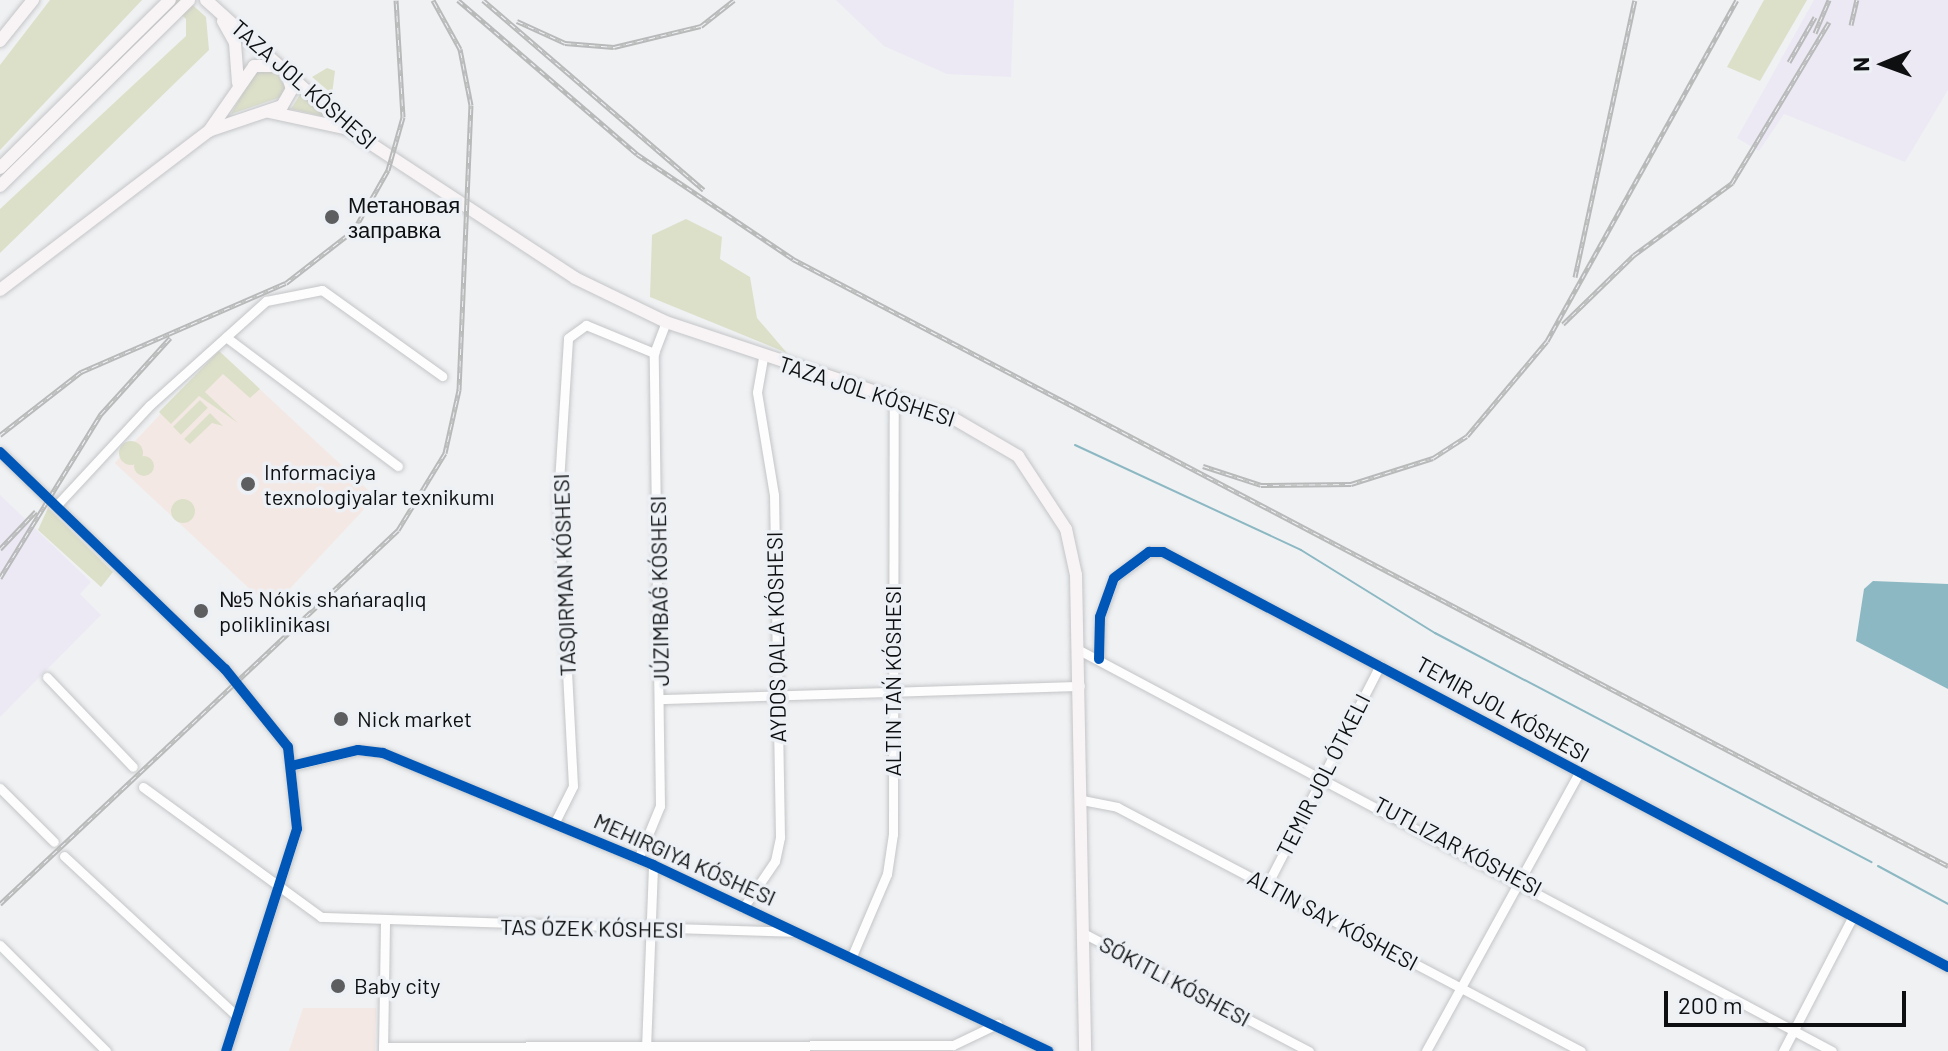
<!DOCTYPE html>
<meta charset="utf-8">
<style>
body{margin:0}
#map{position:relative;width:1948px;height:1051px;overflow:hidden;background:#eff1f3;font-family:Barlow,sans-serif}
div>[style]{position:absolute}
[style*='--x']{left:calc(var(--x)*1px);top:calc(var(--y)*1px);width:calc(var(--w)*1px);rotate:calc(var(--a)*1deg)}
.industrial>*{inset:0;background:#ece9f5}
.education>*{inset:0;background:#f4e8e4;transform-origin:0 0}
.green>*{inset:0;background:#dce0c9;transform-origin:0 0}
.round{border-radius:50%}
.water>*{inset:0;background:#8cb8c3}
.stream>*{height:2px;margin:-1px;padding:0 1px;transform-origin:1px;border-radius:1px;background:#8cb8c3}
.roads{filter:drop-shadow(0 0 2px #c4c5c7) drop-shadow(0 0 2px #c4c5c7)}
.minor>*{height:9px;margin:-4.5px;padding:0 4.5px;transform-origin:4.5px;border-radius:4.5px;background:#fdfdfd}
.major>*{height:12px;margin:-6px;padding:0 6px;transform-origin:6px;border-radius:6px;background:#f8f4f5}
.rail>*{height:5px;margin-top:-2.5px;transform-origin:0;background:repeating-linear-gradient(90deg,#edf0f5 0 6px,#b8b9b9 0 12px);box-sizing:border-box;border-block:2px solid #b8b9b9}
.cycleway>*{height:10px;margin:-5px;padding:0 5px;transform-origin:5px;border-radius:5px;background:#0057b8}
.dots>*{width:22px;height:22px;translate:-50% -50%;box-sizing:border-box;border:4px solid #edf0f5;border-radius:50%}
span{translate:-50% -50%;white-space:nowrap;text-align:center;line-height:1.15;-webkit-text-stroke:7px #edf0f5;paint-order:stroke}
.street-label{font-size:22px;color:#0d0f10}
.poi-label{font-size:22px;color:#0d0f10}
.left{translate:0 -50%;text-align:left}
.north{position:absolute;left:1844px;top:24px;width:80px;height:80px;-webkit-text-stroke:6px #edf0f5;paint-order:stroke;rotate:269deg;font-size:22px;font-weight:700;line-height:32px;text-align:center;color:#0d0f10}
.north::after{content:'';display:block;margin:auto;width:28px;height:36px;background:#0d0f10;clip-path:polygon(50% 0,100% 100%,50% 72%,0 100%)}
.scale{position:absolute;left:1664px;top:991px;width:242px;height:36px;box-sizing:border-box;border:4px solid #0d0f10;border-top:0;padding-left:10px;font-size:24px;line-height:28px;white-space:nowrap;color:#0d0f10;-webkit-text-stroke:6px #edf0f5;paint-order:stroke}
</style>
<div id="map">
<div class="industrial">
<i style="clip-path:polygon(836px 0,1014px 0,1011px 77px,947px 74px,884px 46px)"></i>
<i style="clip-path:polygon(1814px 0,1948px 0,1948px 90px,1905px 162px,1784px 114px,1759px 151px,1737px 138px)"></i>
<i style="clip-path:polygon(0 495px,91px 582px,80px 594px,101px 615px,0 717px)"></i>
</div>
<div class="education">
<i style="left:219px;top:351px;width:214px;height:153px;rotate:43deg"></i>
<i style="clip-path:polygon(303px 1008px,376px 1008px,375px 1051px,289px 1051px)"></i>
</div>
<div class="green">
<i style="clip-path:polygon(50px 0,142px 0,0 150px,0 65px)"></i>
<i style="clip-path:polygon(166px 0,187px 0,206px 17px,209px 50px,0 253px,0 209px,186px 36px,186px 19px)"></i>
<i style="clip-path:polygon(1764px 0,1807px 0,1760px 81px,1727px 67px)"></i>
<i style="clip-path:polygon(327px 68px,335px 71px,332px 94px,312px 77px)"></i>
<i style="clip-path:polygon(275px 70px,285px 87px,281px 97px,231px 114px,254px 73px)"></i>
<i style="clip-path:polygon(301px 93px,331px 118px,291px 109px)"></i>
<i style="clip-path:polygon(686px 219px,722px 237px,720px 259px,750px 277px,757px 318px,787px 353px,650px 297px,652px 235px)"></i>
<i style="clip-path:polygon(219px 351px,260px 389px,250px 398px,223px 374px,205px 392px,238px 423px,199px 396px,171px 424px,159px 412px)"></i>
<i style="left:200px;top:400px;width:11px;height:38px;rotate:45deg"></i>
<i style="clip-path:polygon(210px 413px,223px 426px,212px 423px,190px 444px,184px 439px)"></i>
<i class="round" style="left:119px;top:441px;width:24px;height:24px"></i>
<i class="round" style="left:134px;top:456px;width:20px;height:20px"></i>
<i class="round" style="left:171px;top:499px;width:24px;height:24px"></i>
<i style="clip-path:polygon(48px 508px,113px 572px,101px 587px,38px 530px)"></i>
</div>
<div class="water">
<i style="clip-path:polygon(1873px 581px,1948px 584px,1948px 689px,1856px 641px,1864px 589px)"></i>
</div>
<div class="stream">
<i style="--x:1075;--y:445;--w:249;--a:24.9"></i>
<i style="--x:1301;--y:550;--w:158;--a:31.8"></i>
<i style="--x:1435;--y:633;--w:493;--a:27.7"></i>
<i style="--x:1878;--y:866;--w:80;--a:28.5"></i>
</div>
<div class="roads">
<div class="minor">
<i style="--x:226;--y:337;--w:215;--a:36.9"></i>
<i style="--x:0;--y:452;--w:313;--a:44"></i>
<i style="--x:225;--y:669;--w:100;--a:51.1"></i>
<i style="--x:288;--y:747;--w:82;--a:83.7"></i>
<i style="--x:297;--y:829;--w:233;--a:107.7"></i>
<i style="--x:56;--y:506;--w:138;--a:-47.1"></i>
<i style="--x:150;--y:405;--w:156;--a:-41.9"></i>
<i style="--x:266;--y:301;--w:57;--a:-11.1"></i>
<i style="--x:322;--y:290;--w:148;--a:35.6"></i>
<i style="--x:1079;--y:650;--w:853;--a:28.04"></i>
<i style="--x:1099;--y:659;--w:42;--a:-88.6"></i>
<i style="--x:1100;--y:617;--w:41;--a:-70.3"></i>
<i style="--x:1114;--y:578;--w:44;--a:-36.6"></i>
<i style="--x:1149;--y:552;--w:14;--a:0"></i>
<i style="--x:1163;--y:552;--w:888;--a:27.86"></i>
<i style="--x:47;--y:677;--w:124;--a:46.3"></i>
<i style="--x:662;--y:699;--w:418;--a:-1.8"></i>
<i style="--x:295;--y:765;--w:65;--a:-13.4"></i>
<i style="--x:358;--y:750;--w:25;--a:7"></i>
<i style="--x:383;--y:753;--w:292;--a:22.5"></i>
<i style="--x:653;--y:865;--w:437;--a:25.2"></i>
<i style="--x:143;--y:787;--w:220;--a:36.1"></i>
<i style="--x:321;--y:917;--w:474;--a:1.8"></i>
<i style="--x:0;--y:788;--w:76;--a:45"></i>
<i style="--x:1082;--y:800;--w:36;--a:11"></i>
<i style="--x:1117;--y:807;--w:524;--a:27.74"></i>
<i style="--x:555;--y:822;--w:40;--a:-63.4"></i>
<i style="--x:573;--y:786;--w:288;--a:-93"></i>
<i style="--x:558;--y:498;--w:160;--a:-86.4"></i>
<i style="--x:568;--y:338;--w:22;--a:-36"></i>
<i style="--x:586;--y:325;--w:74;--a:22.4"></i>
<i style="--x:64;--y:856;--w:236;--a:42.8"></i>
<i style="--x:638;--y:859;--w:57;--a:-67.5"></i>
<i style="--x:660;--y:806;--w:453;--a:-90.8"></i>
<i style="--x:654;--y:353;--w:33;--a:-69"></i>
<i style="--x:1267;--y:885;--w:247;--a:-62.8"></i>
<i style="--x:743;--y:908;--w:57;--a:-55.8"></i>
<i style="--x:775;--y:861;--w:25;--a:-78"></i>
<i style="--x:780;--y:837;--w:342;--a:-91"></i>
<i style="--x:774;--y:495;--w:104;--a:-99.4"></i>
<i style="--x:757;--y:392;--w:36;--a:-80"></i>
<i style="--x:1083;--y:933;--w:255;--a:27.6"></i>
<i style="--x:0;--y:945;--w:150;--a:45"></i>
<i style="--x:852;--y:956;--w:89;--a:-66.9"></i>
<i style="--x:887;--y:874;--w:40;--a:-81.5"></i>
<i style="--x:893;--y:834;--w:436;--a:-89.9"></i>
<i style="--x:383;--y:1047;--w:570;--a:-0.2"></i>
<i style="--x:953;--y:1045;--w:49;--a:-25.5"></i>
<i style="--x:646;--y:1049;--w:184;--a:-87.8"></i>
<i style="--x:383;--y:1051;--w:127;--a:-89.1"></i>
<i style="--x:1426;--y:1051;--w:317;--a:-61.2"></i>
<i style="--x:1783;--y:1051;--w:150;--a:-62.6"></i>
</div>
<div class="major">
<i style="--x:206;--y:0;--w:194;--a:42.1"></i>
<i style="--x:350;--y:130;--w:269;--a:33.3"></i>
<i style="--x:575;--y:278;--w:101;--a:25.8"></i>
<i style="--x:666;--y:322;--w:300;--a:18.4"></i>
<i style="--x:951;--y:417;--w:78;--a:30.2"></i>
<i style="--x:1018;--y:456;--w:87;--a:56.7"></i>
<i style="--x:1066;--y:529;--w:47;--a:77.7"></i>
<i style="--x:1076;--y:575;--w:476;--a:88.9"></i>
<i style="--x:223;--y:21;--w:25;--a:61"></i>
<i style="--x:235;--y:43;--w:40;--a:85.7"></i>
<i style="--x:0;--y:41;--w:53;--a:-51.2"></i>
<i style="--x:269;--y:112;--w:81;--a:12.1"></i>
<i style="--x:211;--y:130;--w:75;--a:-18.7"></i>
<i style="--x:282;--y:106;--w:20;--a:-60"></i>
<i style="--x:292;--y:89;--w:18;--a:-109"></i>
<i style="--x:0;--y:168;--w:239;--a:-44.7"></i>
<i style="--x:0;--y:186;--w:265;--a:-44.5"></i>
<i style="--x:0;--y:290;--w:263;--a:-37.3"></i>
<i style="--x:209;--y:131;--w:79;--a:-55.3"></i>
<i style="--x:254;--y:66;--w:25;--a:0"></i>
</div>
</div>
<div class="rail">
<i style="--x:458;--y:0;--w:236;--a:40.7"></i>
<i style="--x:637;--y:154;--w:188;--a:33.9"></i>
<i style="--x:793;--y:259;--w:1305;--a:27.72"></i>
<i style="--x:483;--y:0;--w:291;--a:40.7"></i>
<i style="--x:517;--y:21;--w:53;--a:24.6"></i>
<i style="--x:565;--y:43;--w:49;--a:4.7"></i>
<i style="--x:614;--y:47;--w:89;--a:-13.6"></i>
<i style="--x:701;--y:26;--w:42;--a:-38.2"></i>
<i style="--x:1851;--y:25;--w:26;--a:-77"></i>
<i style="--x:1815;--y:33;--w:36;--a:-67"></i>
<i style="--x:1789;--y:62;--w:52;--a:-60"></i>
<i style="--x:1575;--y:277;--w:283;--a:-77.8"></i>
<i style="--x:1563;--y:324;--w:99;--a:-44.2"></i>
<i style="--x:1634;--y:255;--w:122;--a:-36.3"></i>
<i style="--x:1732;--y:183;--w:188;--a:-58.9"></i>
<i style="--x:0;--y:435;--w:103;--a:-37.9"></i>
<i style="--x:81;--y:372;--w:223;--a:-23.5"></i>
<i style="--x:286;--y:283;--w:86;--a:-37.9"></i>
<i style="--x:354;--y:230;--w:69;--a:-60.5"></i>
<i style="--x:388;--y:170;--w:55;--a:-74.2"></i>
<i style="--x:403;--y:117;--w:117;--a:-93.4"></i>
<i style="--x:1203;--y:466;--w:61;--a:18.1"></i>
<i style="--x:1261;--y:485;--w:90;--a:-0.6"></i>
<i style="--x:1351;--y:484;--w:86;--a:-17.6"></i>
<i style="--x:1433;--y:458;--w:40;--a:-32.9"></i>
<i style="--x:1467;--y:436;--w:124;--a:-49.9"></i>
<i style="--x:1547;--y:341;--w:390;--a:-60.9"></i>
<i style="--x:0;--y:549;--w:52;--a:-46.5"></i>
<i style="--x:0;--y:578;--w:193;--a:-58.4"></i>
<i style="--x:101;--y:414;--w:103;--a:-47.8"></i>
<i style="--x:0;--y:904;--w:546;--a:-43.22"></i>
<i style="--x:398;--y:530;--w:90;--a:-58.6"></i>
<i style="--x:445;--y:453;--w:65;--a:-77.5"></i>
<i style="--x:459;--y:390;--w:285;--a:-87.6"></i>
<i style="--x:471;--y:105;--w:57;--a:-101.1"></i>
<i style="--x:460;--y:49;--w:56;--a:-118.9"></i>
</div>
<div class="cycleway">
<i style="--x:0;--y:452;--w:313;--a:44"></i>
<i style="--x:225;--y:669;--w:100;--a:51.1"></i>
<i style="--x:288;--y:747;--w:82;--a:83.7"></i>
<i style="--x:297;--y:829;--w:233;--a:107.7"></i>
<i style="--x:1099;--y:659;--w:42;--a:-88.6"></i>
<i style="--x:1100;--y:617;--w:41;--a:-70.3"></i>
<i style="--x:1114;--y:578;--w:44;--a:-36.6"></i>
<i style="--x:1149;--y:552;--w:14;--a:0"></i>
<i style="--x:1163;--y:552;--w:888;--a:27.86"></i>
<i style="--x:295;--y:765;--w:65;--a:-13.4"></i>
<i style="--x:358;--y:750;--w:25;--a:7"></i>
<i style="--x:383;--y:753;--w:292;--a:22.5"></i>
<i style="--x:653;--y:865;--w:437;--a:25.2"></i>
</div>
<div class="dots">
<i style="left:332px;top:217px;background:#5c5e5f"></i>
<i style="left:248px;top:484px;background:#5c5e5f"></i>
<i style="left:201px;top:611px;background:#5c5e5f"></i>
<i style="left:341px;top:719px;background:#5c5e5f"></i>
<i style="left:338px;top:986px;background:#5c5e5f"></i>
</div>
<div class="street-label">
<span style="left:304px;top:84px;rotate:41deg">TAZA JOL KÓSHESI</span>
<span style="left:867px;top:391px;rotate:18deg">TAZA JOL KÓSHESI</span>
<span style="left:564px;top:575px;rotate:-92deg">TASQIRMAN KÓSHESI</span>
<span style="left:659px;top:591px;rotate:-91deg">JÚZIMBAǴ KÓSHESI</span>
<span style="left:776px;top:637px;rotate:-91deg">AYDOS QALA KÓSHESI</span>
<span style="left:893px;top:681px;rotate:-90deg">ALTIN TAŃ KÓSHESI</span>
<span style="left:1503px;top:709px;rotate:29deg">TEMIR JOL KÓSHESI</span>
<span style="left:1323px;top:775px;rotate:-63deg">TEMIR JOL ÓTKELI</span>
<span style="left:1458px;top:846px;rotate:28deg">TUTLIZAR KÓSHESI</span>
<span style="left:685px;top:859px;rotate:24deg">MEHIRGIYA KÓSHESI</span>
<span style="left:1333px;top:920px;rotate:28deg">ALTIN SAY KÓSHESI</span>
<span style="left:592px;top:928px;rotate:1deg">TAS ÓZEK KÓSHESI</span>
<span style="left:1175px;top:981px;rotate:28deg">SÓKITLI KÓSHESI</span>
</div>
<div class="poi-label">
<span class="left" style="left:348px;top:217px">Метановая<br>заправка</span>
<span class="left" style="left:264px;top:484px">Informaciya<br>texnologiyalar texnikumı</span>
<span class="left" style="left:219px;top:611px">№5 Nókis shańaraqlıq<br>poliklinikası</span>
<span class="left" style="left:357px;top:719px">Nick market</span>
<span class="left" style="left:354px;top:986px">Baby city</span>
</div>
<div class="north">N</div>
<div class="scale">200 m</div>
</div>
